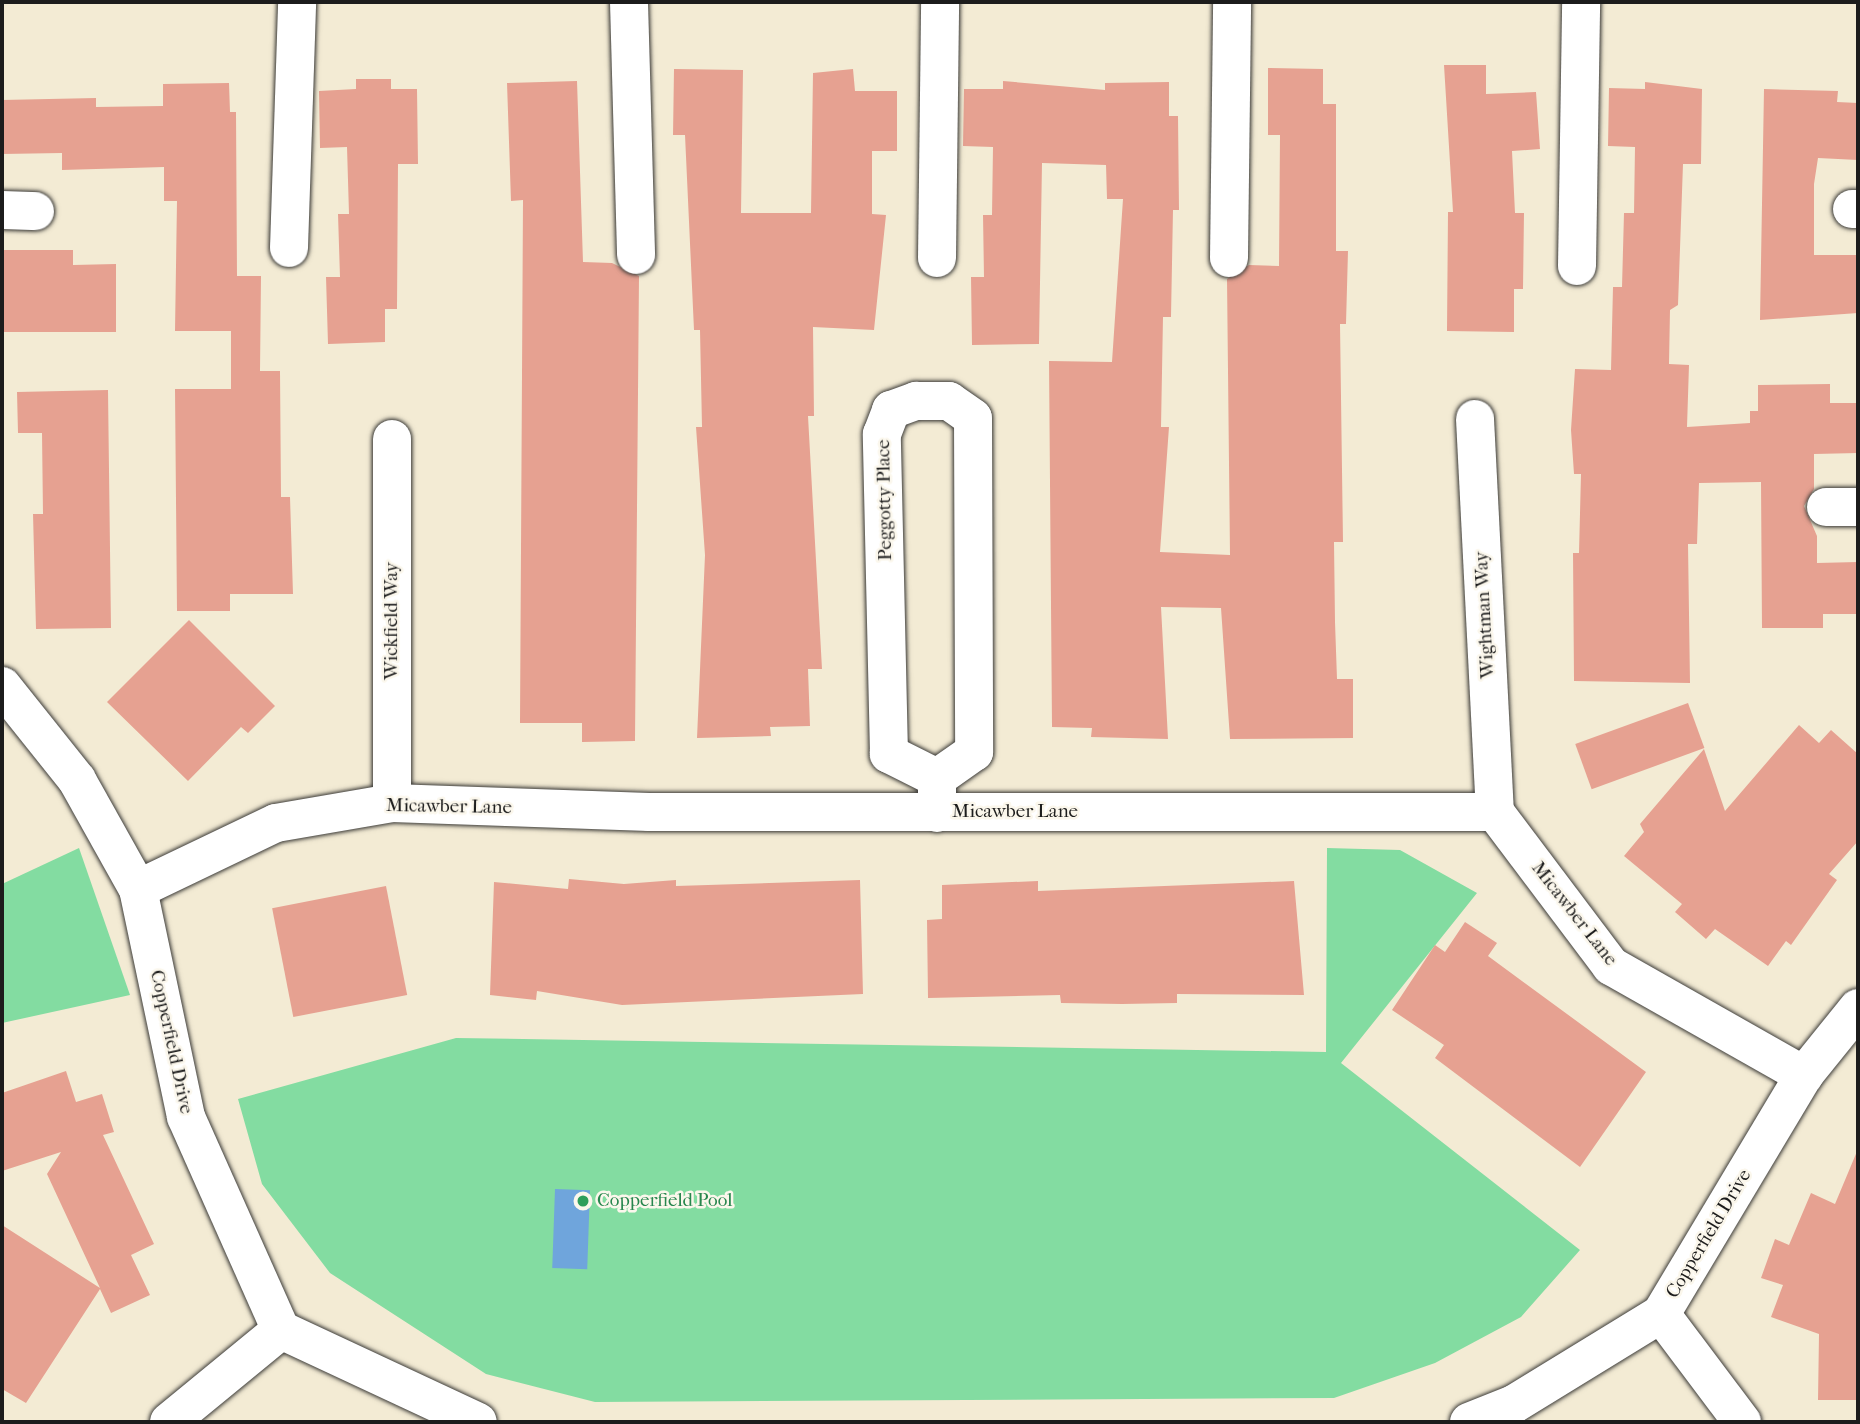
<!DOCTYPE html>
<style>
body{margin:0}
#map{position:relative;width:1860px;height:1424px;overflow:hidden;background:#f3ebd4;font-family:"IM FELL French Canon",serif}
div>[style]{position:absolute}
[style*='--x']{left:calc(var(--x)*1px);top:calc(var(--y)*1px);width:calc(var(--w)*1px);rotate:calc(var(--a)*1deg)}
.green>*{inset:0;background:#83dca1}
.water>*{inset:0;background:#6fa5dc;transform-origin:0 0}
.building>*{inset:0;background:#e6a191;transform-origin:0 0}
.roads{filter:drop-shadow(0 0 2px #3c3b38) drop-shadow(0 0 2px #3c3b38)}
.minor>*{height:38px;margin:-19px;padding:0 19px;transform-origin:19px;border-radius:19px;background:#fff}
.dots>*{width:19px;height:19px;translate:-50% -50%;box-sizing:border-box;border:4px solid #fbf7ec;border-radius:50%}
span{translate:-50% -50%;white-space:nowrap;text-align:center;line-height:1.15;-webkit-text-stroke:5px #fbf7ec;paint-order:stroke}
.street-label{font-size:19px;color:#1c1c1c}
.leisure-label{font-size:19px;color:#27864d}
.left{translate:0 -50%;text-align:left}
.frame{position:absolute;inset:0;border:4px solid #1c1c1c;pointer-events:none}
</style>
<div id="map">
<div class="green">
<i style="clip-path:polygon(79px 848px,130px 995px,2px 1023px,2px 884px)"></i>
<i style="clip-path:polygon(1327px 848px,1400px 850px,1477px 893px,1341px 1063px,1580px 1250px,1521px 1317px,1435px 1363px,1334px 1398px,595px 1402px,486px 1374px,330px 1273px,262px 1184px,238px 1099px,456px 1038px,1326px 1052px)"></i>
</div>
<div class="water">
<i style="left:555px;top:1189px;width:35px;height:79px;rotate:2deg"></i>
</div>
<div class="building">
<i style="clip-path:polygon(1444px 65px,1486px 65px,1486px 94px,1536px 92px,1540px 149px,1512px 151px,1515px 213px,1524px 213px,1523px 289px,1514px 289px,1514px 332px,1447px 331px,1448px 212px,1453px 212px)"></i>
<i style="clip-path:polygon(1268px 68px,1323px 69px,1323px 104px,1336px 104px,1336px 251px,1348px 251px,1346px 324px,1340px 324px,1343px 542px,1334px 542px,1335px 622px,1337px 679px,1353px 679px,1353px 738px,1230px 739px,1221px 608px,1161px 607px,1168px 739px,1091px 737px,1092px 728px,1052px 727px,1049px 361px,1112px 362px,1123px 199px,1107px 199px,1106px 165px,1042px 163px,1039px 344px,972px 345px,971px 277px,984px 277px,983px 215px,992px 215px,993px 147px,963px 146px,964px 89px,1003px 89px,1003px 81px,1105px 90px,1105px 83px,1169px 82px,1169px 116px,1178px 116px,1179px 210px,1173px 210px,1171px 317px,1163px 317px,1161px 427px,1169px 427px,1160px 552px,1230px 555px,1227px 279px,1249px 265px,1279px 266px,1280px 135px,1268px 135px)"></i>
<i style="clip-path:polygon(674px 69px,743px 70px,741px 213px,811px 213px,813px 73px,853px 69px,855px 91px,897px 91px,897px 151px,872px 151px,872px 214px,886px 215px,874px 330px,813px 327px,814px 416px,808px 416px,822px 669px,808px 669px,810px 726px,770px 727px,771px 736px,697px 738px,705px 555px,696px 427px,702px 427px,700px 330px,694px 330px,685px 135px,673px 135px)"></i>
<i style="clip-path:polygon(356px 79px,391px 79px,391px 89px,417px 89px,418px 164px,398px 164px,397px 309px,385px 309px,385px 342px,328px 344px,326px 277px,340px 277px,338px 214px,349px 214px,347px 147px,320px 148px,319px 91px,356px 89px)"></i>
<i style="clip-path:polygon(577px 81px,583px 262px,612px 263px,639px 276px,635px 741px,582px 742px,582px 723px,520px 723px,523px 200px,511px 201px,507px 83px)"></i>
<i style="clip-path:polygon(1645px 82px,1702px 89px,1701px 164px,1683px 164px,1678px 305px,1670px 310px,1669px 364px,1689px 365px,1687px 427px,1750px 423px,1750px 411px,1758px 411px,1758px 385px,1830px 384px,1830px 403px,1858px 403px,1858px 453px,1814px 454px,1814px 489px,1804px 506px,1817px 536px,1817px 563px,1858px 562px,1858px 614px,1823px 614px,1823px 628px,1762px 628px,1761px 482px,1699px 483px,1697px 544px,1688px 544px,1690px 683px,1574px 681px,1573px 553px,1579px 553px,1581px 474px,1574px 474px,1571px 430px,1575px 369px,1611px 370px,1613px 287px,1622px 287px,1624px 213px,1634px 213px,1635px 147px,1608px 146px,1609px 88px,1645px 89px)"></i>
<i style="clip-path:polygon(229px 83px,230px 112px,236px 112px,237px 276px,261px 276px,260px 371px,280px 371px,281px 497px,290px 497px,293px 594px,230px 594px,230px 611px,177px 611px,175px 389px,231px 389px,231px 331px,175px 331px,177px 201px,164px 201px,164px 167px,62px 170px,62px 153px,2px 154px,2px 100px,96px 98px,96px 107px,163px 106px,163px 84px)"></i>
<i style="clip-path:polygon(1764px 89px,1838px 91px,1837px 102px,1858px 103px,1858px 160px,1818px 158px,1814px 184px,1814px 255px,1858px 255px,1858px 313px,1760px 320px)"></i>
<i style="clip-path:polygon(2px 250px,73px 250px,73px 265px,116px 264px,116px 332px,2px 332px)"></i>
<i style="clip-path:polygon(108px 390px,111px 628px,36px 629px,33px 514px,43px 514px,42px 433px,18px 433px,17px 392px)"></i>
<i style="clip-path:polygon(189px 620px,275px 706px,248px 733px,241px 727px,188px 781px,107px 702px)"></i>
<i style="left:1688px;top:703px;width:48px;height:120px;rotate:70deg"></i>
<i style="clip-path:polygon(1799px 725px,1819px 743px,1831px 730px,1858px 754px,1858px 841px,1829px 874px,1837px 880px,1791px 945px,1786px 941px,1768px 966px,1715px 929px,1706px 939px,1675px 912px,1682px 904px,1624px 856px,1644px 832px,1640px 824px,1704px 749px,1725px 811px)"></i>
<i style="clip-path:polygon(569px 879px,624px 884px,676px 880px,676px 886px,860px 880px,863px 994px,622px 1005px,537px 991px,536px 1000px,490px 995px,494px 882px,568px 889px)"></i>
<i style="clip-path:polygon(1038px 881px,1038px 891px,1294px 881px,1304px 995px,1177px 994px,1177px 1003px,1122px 1004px,1061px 1003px,1060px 995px,928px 998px,927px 920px,942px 919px,942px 885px)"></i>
<i style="left:386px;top:886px;width:111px;height:116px;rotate:79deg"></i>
<i style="clip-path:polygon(1465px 922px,1497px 943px,1488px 956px,1646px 1072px,1580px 1167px,1435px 1058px,1444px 1045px,1392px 1010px,1435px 945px,1445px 952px)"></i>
<i style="clip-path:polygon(66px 1071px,76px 1102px,102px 1094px,114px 1132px,103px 1135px,154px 1244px,131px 1255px,150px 1295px,111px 1313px,100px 1289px,26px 1403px,2px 1389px,2px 1225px,100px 1288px,47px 1174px,61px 1152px,2px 1171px,2px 1093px)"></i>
<i style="clip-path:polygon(1858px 1149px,1858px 1400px,1818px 1400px,1819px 1334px,1771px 1317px,1783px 1285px,1761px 1278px,1775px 1239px,1789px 1245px,1811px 1193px,1835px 1204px)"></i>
</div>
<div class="roads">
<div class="minor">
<i style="--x:629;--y:2;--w:253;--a:88.4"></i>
<i style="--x:1852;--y:209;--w:6;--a:0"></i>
<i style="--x:2;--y:210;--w:33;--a:2"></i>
<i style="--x:289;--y:248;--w:246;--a:-88.1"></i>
<i style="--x:937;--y:258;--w:256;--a:-89.3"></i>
<i style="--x:1229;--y:258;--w:256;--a:-89.3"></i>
<i style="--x:1577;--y:266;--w:264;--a:-89.1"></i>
<i style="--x:1475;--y:419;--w:394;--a:87.1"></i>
<i style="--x:392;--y:439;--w:364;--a:90"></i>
<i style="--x:1826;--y:507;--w:32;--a:0"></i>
<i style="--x:2;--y:686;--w:120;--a:51.4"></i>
<i style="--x:77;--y:780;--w:125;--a:60.8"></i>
<i style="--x:138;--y:889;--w:233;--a:78.1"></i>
<i style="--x:186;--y:1117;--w:233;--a:66"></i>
<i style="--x:281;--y:1330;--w:217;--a:25"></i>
<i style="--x:937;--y:778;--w:54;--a:-153.4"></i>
<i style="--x:889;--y:754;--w:320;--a:-91.3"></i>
<i style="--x:882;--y:434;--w:26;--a:-69"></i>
<i style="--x:891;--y:410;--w:27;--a:-20"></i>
<i style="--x:916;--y:401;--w:33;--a:0"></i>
<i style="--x:949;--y:401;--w:29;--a:35"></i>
<i style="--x:973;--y:418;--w:334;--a:89.8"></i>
<i style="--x:974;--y:752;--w:45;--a:144.9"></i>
<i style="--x:937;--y:778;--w:35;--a:90"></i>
<i style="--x:138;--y:889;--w:153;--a:-25.6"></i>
<i style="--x:276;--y:823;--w:118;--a:-9.8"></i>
<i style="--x:392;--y:803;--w:257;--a:2"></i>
<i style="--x:649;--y:812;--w:846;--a:0"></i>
<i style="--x:1495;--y:812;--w:193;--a:53"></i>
<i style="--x:1611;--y:966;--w:222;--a:29.5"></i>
<i style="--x:1661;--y:1314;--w:135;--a:53.1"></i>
<i style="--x:169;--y:1422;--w:145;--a:-39.4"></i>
<i style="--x:1469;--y:1422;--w:48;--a:-21.8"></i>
<i style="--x:1514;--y:1404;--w:172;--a:-31.5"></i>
<i style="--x:1661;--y:1314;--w:279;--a:-59.1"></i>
<i style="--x:1804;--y:1075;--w:86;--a:-51.1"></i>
</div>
</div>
<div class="dots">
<i style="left:583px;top:1201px;background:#2e9e5b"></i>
</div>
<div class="street-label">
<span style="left:885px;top:500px;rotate:-91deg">Peggotty Place</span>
<span style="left:1485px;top:615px;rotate:-93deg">Wightman Way</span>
<span style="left:392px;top:621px;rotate:-90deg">Wickfield Way</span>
<span style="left:449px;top:807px;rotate:1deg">Micawber Lane</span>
<span style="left:1015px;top:812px">Micawber Lane</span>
<span style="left:1574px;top:914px;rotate:52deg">Micawber Lane</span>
<span style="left:171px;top:1042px;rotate:78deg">Copperfield Drive</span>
<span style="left:1709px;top:1234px;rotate:-59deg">Copperfield Drive</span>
</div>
<div class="leisure-label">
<span class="left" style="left:597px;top:1201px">Copperfield Pool</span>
</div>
<div class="frame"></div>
</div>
